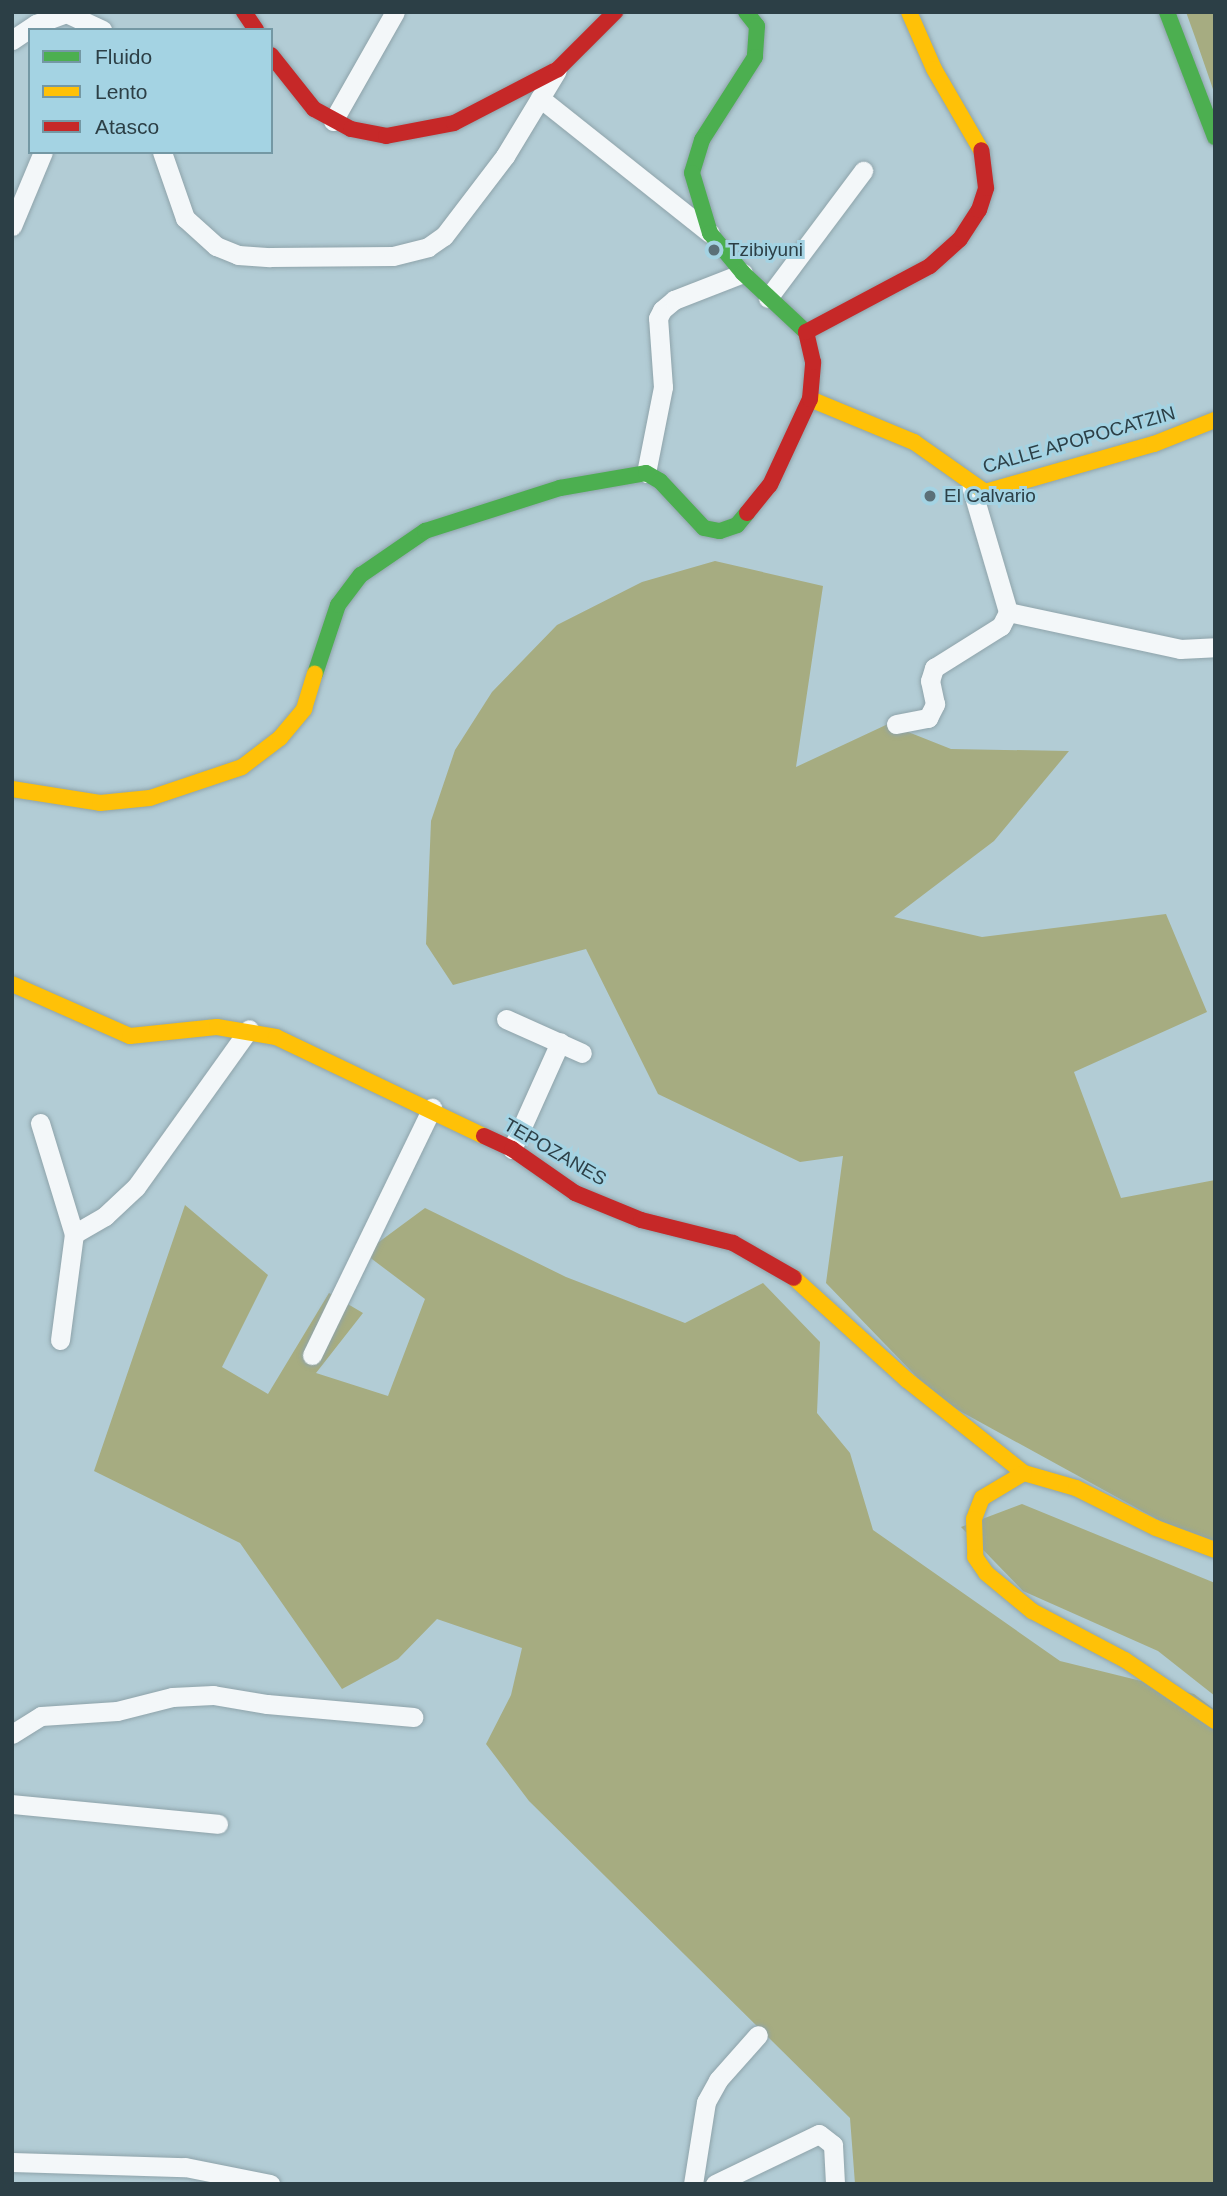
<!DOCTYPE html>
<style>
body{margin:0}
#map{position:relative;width:1227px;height:2196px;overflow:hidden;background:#b2ccd5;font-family:Arial,sans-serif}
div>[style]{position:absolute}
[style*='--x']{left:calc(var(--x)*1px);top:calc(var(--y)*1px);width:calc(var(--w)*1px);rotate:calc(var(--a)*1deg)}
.forest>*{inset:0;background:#a6ac81}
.roads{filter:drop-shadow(0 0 2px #8ea3aa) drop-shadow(0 0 2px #8ea3aa)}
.street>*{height:19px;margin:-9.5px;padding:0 9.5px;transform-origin:9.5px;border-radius:9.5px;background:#f3f7f9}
.fast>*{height:16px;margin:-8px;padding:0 8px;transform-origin:8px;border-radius:8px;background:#4caf50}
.slow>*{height:16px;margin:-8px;padding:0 8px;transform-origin:8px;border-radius:8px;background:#ffc107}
.jam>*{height:16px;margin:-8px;padding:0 8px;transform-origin:8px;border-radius:8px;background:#c62828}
.dots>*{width:19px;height:19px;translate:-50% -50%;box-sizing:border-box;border:4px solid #a4d3e3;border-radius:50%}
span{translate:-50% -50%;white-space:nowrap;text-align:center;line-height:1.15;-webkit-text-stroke:6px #a4d3e3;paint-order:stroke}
.poi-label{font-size:19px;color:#2c3f46}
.left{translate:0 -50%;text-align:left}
.street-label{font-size:19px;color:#2c3f46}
.frame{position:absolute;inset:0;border:14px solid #2c3f46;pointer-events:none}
.legend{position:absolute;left:28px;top:28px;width:245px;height:126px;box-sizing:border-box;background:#a4d3e3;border:2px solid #7498a4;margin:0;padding:9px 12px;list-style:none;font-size:21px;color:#2c3f46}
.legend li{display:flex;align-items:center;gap:14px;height:35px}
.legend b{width:35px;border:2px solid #7498a4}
</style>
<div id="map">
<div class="forest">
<i style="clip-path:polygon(1186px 12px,1215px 12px,1215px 95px,1195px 37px)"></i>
<i style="clip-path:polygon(715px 561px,823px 586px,796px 767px,888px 724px,951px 749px,1069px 751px,994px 841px,894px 917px,982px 937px,1166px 914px,1207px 1012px,1074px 1072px,1121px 1198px,1215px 1180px,1215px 1546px,1193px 1539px,938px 1399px,826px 1283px,843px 1156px,800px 1162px,658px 1094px,586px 949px,453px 985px,426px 944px,431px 821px,455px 750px,492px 692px,557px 625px,642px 582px)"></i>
<i style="clip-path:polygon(185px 1205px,268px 1275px,222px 1367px,268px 1394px,329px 1293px,363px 1313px,316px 1373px,388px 1396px,425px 1299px,364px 1253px,425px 1208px,566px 1277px,685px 1323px,763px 1283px,820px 1342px,817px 1413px,850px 1453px,873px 1530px,1060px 1661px,1194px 1694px,1215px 1710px,1215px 2184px,855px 2184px,850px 2118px,529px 1801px,486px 1744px,511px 1695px,522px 1648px,437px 1619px,398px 1659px,342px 1689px,240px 1543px,94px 1471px)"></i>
<i style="clip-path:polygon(1022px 1504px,1215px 1583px,1215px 1696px,1158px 1651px,1023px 1591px,961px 1527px)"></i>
</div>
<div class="roads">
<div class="street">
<i style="--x:12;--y:40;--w:29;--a:-34"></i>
<i style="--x:36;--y:24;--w:32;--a:-20"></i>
<i style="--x:66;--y:13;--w:40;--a:25"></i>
<i style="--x:540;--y:98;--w:217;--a:38.5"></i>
<i style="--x:333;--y:121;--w:125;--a:-60.4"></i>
<i style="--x:162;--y:152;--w:70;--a:70.8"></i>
<i style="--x:185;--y:218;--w:42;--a:42.1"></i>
<i style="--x:216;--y:246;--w:24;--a:22"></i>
<i style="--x:238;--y:255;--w:32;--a:4"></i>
<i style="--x:270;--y:257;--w:123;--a:-0.5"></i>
<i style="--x:393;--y:256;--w:36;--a:-14"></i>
<i style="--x:428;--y:247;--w:19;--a:-35"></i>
<i style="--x:444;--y:236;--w:101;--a:-52.7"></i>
<i style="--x:505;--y:156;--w:100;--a:-58.8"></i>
<i style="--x:12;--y:226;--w:80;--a:-67.3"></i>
<i style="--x:768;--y:298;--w:159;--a:-53.2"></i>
<i style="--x:646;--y:473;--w:88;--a:-78.8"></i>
<i style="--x:663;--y:387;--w:69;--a:-94.1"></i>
<i style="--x:658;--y:318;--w:9;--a:-63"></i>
<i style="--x:662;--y:310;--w:16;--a:-40"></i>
<i style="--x:674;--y:300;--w:74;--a:-21.4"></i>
<i style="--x:971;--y:486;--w:131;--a:73.6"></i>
<i style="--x:1008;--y:612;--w:176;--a:12.1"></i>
<i style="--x:1180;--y:649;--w:35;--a:-3"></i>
<i style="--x:896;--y:724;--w:33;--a:-11"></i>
<i style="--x:928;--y:718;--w:16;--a:-63"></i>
<i style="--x:935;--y:704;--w:24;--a:-102"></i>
<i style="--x:930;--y:681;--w:14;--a:-73"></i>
<i style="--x:934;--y:668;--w:79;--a:-32.1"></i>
<i style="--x:1001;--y:626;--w:16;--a:-63"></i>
<i style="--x:506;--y:1019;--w:83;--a:24.1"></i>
<i style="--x:40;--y:1123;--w:116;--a:73"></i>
<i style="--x:512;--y:1149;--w:117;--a:-65.8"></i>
<i style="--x:60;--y:1340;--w:107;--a:-82.5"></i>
<i style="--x:74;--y:1234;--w:36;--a:-30"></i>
<i style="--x:105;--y:1216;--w:42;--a:-43.1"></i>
<i style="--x:136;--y:1187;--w:194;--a:-54.4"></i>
<i style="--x:312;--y:1355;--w:275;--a:-64.1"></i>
<i style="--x:12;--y:1734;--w:34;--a:-32"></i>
<i style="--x:41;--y:1716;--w:76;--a:-3.8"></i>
<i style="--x:117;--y:1711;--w:57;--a:-14.3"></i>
<i style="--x:172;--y:1697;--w:41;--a:-2.8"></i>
<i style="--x:213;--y:1695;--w:55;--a:9.5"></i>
<i style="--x:267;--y:1704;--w:147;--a:5.1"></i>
<i style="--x:12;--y:1804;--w:207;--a:5.5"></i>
<i style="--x:12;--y:2162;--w:173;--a:1.7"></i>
<i style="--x:185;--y:2167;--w:87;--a:11.3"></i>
<i style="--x:693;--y:2184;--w:83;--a:-81"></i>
<i style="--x:706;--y:2102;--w:25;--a:-61"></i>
<i style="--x:718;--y:2080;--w:60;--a:-48.4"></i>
<i style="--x:715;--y:2184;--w:115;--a:-25.7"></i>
<i style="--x:819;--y:2134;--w:18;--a:38"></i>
<i style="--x:833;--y:2145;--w:39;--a:87"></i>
</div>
<div class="fast">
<i style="--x:746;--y:12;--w:18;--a:52"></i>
<i style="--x:757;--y:26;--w:31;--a:94"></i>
<i style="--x:755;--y:57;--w:98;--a:122.6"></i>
<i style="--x:702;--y:140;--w:34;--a:107"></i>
<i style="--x:692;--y:173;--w:63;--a:73.3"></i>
<i style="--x:710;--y:233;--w:52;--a:50.5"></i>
<i style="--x:743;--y:273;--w:86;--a:43.1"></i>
<i style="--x:1167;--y:12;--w:134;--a:69"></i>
<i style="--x:315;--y:674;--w:73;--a:-71.6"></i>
<i style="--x:338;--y:605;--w:38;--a:-53"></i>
<i style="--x:361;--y:575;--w:78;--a:-34.5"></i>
<i style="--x:425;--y:531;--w:142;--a:-17.7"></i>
<i style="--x:560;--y:488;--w:87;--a:-9.9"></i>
<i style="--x:646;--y:473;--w:16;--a:30"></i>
<i style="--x:660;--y:481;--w:64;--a:46.9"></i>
<i style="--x:704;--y:528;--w:16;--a:11"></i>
<i style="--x:720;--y:531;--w:18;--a:-19"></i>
<i style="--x:737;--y:525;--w:16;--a:-50"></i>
</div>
<div class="slow">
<i style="--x:909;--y:12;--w:62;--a:66.3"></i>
<i style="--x:934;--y:69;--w:94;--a:59.9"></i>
<i style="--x:810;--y:399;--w:113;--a:22.5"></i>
<i style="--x:914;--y:442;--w:87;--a:35.2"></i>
<i style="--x:985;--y:492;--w:176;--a:-15.9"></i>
<i style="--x:1154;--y:444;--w:66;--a:-21.5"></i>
<i style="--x:12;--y:789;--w:89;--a:9"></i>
<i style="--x:100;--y:803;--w:50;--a:-5.7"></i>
<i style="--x:150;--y:798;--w:97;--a:-18.6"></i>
<i style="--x:242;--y:767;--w:48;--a:-37.3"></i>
<i style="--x:280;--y:738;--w:38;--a:-50"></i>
<i style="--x:304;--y:709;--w:37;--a:-73"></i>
<i style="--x:12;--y:984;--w:129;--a:23.8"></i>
<i style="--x:130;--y:1036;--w:87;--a:-5.9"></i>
<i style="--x:217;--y:1027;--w:60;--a:9.6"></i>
<i style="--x:276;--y:1037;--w:230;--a:25.5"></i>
<i style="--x:794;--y:1278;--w:152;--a:42.1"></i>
<i style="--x:907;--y:1380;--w:149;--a:38.5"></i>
<i style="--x:1024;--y:1473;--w:54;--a:16.1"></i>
<i style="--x:1076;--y:1488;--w:89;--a:26.6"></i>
<i style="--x:1156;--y:1528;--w:63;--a:20.4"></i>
<i style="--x:1024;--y:1473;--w:49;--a:149.2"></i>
<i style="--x:982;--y:1498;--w:22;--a:111"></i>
<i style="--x:974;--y:1519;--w:38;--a:88"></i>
<i style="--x:975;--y:1557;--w:19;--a:55"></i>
<i style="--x:986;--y:1573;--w:60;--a:39.6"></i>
<i style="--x:1032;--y:1611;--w:105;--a:27.8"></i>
<i style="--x:1125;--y:1660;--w:109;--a:34.1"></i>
</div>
<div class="jam">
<i style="--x:244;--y:12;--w:22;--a:56"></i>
<i style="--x:271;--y:55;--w:69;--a:51.5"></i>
<i style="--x:314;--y:109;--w:42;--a:28.4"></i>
<i style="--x:351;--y:129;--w:36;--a:11"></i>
<i style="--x:386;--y:136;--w:69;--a:-10.8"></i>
<i style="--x:454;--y:123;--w:117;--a:-27.4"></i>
<i style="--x:558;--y:69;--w:81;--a:-45"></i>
<i style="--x:747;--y:513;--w:36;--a:-51"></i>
<i style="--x:770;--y:485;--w:95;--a:-65.1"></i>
<i style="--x:810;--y:399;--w:37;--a:-85"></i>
<i style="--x:813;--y:362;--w:31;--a:-103"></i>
<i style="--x:806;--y:332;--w:140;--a:-28"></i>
<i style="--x:930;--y:266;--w:40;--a:-42"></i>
<i style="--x:960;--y:239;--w:35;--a:-57"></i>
<i style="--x:979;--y:210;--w:23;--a:-72"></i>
<i style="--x:986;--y:188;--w:38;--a:-97"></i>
<i style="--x:484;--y:1136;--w:31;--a:25"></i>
<i style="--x:512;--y:1149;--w:77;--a:34.9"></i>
<i style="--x:575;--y:1193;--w:71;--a:22.2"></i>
<i style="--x:641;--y:1220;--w:95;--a:14"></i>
<i style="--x:733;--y:1243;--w:70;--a:29.8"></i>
</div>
</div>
<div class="dots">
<i style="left:714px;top:250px;background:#5b7078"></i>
<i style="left:930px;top:496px;background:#5b7078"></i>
</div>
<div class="poi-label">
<span class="left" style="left:728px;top:250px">Tzibiyuni</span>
<span class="left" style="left:944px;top:496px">El Calvario</span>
</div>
<div class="street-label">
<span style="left:1079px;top:440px;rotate:-16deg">CALLE APOPOCATZIN</span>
<span style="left:555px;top:1152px;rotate:30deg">TEPOZANES</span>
</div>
<div class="frame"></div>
<ul class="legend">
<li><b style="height:9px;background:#4caf50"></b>Fluido</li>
<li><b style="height:9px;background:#ffc107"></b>Lento</li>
<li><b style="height:9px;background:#c62828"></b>Atasco</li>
</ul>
</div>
